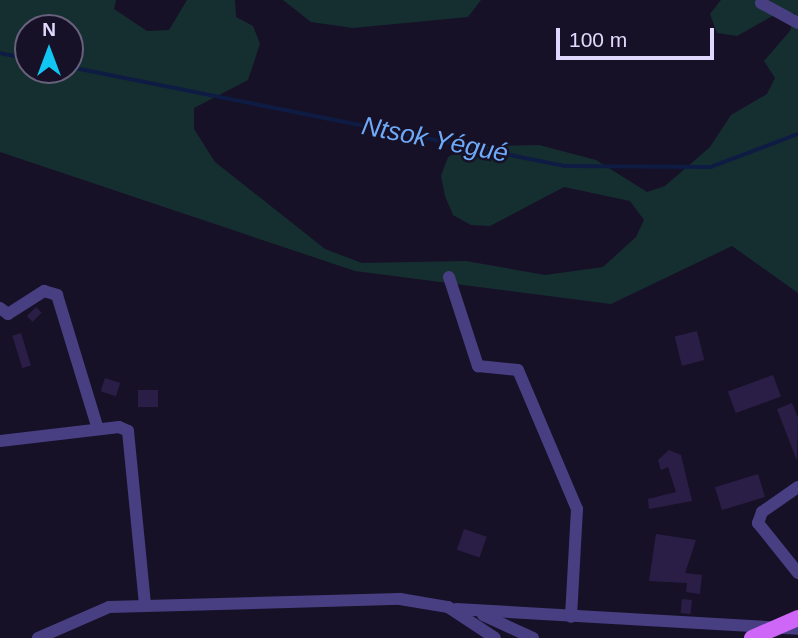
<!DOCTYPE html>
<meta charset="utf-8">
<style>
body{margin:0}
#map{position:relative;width:798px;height:638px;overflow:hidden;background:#171127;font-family:Helvetica,sans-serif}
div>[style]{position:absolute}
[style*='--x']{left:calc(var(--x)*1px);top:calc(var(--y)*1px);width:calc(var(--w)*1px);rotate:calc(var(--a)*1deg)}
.green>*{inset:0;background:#152f31}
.stream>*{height:3.5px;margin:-1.75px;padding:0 1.75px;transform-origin:1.75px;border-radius:1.75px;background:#0e1c44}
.building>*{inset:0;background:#2a1e47;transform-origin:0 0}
.minor>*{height:12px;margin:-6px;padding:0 6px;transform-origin:6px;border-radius:6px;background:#483f83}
.major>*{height:16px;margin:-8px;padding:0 8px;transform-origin:8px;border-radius:8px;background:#ce67f7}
span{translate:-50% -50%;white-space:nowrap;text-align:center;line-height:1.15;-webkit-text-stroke:5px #171127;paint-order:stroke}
.water-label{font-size:26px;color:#6eaaf7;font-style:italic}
.north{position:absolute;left:14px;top:14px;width:70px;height:70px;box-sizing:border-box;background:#171127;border:2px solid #68617d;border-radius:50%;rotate:0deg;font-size:19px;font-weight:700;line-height:28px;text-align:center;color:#e1d9fd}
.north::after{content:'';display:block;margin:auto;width:24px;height:32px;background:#11c6f2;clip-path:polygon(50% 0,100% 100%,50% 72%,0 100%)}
.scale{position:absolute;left:556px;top:28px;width:158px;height:32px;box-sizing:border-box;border:4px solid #e1d9fd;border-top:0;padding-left:9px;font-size:21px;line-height:24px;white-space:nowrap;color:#e1d9fd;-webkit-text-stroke:5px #171127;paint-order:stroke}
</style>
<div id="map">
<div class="green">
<i style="clip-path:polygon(evenodd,0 0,116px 0,114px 9px,147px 31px,169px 30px,187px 0,235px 0,236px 17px,253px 26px,260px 44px,248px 80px,194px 108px,194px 129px,215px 162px,325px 249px,362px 263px,466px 261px,545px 275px,603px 267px,636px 237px,644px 220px,630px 201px,564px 187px,490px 226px,471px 225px,453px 215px,445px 196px,441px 176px,448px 157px,468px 147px,539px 145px,596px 160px,647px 192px,665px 186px,710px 147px,731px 115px,767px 94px,775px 78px,764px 61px,790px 31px,795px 13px,774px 15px,737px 36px,717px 33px,710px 14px,721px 0,798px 0,798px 293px,732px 246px,611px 304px,355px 271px,0 152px,0 0,28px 28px,70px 28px,70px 70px,28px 70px,28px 28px)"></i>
<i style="clip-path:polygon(283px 0,481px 0,468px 17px,353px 28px,311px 22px)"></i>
</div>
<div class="stream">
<i style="--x:0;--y:53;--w:29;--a:12"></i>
<i style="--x:70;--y:67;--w:505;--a:11.31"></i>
<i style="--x:565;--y:166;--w:146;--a:0.4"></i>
<i style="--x:711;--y:167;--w:93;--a:-20.8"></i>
</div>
<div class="building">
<i style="left:36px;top:307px;width:8px;height:13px;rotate:45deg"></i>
<i style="left:697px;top:331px;width:30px;height:23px;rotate:76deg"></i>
<i style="left:21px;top:333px;width:34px;height:9px;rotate:73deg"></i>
<i style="left:773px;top:375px;width:23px;height:48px;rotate:70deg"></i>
<i style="left:105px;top:378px;width:16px;height:14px;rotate:18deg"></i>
<i style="left:138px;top:390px;width:20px;height:17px"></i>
<i style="clip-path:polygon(792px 403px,798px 418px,797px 461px,777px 409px)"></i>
<i style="clip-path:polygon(669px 450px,681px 455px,692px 501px,649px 509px,648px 499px,676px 492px,668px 467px,661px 470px,658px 460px)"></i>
<i style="left:758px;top:474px;width:24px;height:45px;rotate:73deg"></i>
<i style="left:464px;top:529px;width:24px;height:22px;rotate:19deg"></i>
<i style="clip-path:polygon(656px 534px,696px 540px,685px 573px,702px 575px,700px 594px,686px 592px,687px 583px,649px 581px)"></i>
<i style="left:682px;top:599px;width:10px;height:14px;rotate:6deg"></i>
</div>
<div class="minor">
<i style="--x:761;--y:3;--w:42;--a:28.4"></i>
<i style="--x:449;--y:277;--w:94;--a:72"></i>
<i style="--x:478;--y:366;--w:40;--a:5.7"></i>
<i style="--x:518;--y:370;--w:151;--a:67"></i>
<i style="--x:577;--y:509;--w:108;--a:93.2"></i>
<i style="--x:0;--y:308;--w:10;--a:37"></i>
<i style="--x:8;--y:314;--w:43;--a:-32.6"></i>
<i style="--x:44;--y:291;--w:14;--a:17"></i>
<i style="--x:57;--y:295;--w:140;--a:73"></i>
<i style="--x:0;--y:441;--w:120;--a:-6.7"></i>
<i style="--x:119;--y:427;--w:10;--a:24"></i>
<i style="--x:128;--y:431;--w:174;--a:84.4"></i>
<i style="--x:798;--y:487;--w:44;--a:145.2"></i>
<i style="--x:762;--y:512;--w:12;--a:110"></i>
<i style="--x:758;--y:523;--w:64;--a:51.3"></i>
<i style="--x:456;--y:609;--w:343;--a:3.3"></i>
<i style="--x:483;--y:615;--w:55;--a:24.7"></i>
<i style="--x:38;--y:638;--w:77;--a:-23.6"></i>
<i style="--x:109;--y:607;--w:291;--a:-1.6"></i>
<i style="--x:400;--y:599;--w:49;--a:9.5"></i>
<i style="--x:448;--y:607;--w:56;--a:33.4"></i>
</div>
<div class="major">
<i style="--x:752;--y:638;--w:50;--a:-23.5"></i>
</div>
<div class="water-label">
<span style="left:435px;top:140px;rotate:11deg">Ntsok Yégué</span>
</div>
<div class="north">N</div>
<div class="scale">100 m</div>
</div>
